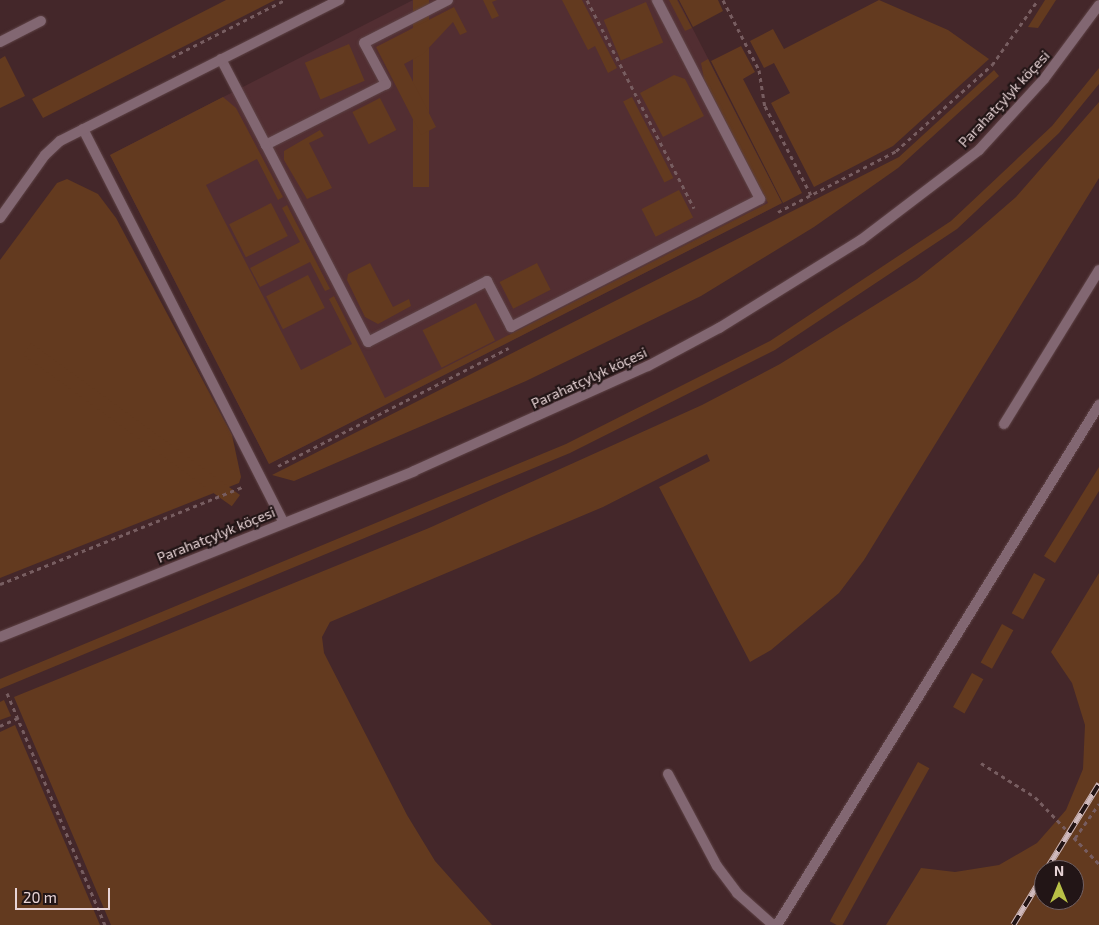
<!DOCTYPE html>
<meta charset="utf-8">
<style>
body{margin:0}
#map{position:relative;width:1099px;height:925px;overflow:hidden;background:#44272a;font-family:"Exo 2",sans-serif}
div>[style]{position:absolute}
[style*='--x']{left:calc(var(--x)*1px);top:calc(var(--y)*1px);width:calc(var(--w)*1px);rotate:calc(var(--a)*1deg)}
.built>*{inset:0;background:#522e32}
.green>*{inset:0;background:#633a1f;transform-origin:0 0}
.path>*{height:3px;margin-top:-1.5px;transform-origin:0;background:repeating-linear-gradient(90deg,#775d60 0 4px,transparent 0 8px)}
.roads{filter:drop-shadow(0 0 1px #5e4346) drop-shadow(0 0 1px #5e4346)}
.service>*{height:10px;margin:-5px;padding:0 5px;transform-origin:5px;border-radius:5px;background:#826772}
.tertiary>*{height:10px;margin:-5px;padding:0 5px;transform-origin:5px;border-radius:5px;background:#826772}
.rail>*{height:5.5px;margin-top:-2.75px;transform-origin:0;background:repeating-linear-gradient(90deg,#221516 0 11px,#cfb9bc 0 22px);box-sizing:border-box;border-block:1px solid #cfb9bc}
span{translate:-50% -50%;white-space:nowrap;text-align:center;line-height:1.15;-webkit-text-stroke:4.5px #221516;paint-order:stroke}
.street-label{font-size:14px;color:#e8d4d6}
.north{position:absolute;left:1034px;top:860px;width:50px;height:50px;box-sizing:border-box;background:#221516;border:1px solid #716163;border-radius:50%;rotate:0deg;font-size:14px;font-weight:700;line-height:20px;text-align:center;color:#e8d4d6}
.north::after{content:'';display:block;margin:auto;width:18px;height:22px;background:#b9c046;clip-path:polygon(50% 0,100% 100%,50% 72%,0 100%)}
.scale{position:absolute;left:15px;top:888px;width:95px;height:22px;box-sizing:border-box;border:2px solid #e8d4d6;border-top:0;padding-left:6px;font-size:15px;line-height:18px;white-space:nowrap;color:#e8d4d6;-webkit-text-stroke:4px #221516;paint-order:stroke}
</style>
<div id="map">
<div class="built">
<i style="clip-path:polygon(413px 0,678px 0,782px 203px,269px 464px,110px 155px)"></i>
</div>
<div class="green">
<i style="clip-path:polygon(226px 0,275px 0,43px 118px,32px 99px)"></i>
<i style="left:413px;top:0;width:16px;height:187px"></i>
<i style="clip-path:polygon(483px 0,497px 0,492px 2px,499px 16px,492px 19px)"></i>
<i style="clip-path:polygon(562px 0,582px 0,617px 68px,608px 73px,595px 46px,588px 50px)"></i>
<i style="clip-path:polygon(669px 0,677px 0,692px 28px,685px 31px)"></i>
<i style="clip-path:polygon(679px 0,718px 0,723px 11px,693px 27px)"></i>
<i style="clip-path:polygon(879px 0,948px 30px,989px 59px,893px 146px,814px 187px,771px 103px,790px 93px,774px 63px,764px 68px,750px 41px,773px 29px,784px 49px)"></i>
<i style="clip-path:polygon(1045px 0,1056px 0,1038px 28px,1028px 27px)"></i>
<i style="left:646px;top:2px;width:44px;height:46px;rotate:67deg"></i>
<i style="clip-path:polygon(454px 7px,467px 32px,460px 35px,453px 22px,423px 54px,404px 64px,436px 127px,421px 135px,376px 47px)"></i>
<i style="left:349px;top:44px;width:40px;height:48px;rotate:67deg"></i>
<i style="clip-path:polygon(741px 46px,755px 72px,743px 79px,802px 193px,783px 203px,711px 61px)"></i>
<i style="clip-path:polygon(5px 56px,25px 96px,0 108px,0 59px)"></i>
<i style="clip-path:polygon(708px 59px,782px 203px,269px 464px,110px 155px,223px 97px,236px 108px,283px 197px,278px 200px,257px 159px,206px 185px,301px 370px,352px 344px,329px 299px,334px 296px,385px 398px,768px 203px,704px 79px,701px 63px)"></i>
<i style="clip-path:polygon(1099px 68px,1099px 84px,1059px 133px,957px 229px,775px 350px,570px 453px,0 689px,0 679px,566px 444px,770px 341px,951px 221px,1052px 126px)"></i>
<i style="clip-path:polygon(994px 70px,999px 76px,898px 168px,814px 227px,701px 296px,526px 381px,294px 481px,272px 475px,899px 157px)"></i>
<i style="clip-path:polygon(674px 75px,685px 79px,704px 116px,663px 137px,640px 93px)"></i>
<i style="left:632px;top:97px;width:91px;height:10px;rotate:63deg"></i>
<i style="left:380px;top:98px;width:36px;height:31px;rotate:63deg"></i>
<i style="clip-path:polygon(1099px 102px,1099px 178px,864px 560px,839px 593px,771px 650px,750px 662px,659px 487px,710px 461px,707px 454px,603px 507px,330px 622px,322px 637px,324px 653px,407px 815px,435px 861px,492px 925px,111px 925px,14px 697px,429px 528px,702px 405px,780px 364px,917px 279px,970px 237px,1016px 197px)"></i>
<i style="clip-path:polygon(320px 130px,324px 136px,309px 143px,332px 188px,307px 199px,284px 160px,284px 151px)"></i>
<i style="clip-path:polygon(67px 179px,98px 194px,116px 218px,232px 435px,241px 477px,239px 483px,0 578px,0 260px,57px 183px)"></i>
<i style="left:679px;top:190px;width:31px;height:42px;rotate:63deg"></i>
<i style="left:271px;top:203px;width:37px;height:47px;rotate:63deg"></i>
<i style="clip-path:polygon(287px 205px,330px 289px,325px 291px,310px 262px,260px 287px,250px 268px,300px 242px,282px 208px)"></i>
<i style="clip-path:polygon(370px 263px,393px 307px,409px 299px,411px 306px,378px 324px,365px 317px,347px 280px,348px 274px)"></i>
<i style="left:537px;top:263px;width:30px;height:42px;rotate:63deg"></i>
<i style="left:308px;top:275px;width:37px;height:47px;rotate:63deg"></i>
<i style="left:476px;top:303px;width:42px;height:60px;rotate:63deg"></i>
<i style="clip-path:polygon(1099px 467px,1099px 491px,1055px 563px,1044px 556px)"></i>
<i style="left:240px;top:495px;width:14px;height:258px;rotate:126deg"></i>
<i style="left:1034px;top:573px;width:13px;height:46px;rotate:29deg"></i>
<i style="clip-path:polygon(evenodd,1099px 573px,1099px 925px,886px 925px,921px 868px,955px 872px,999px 865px,1037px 843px,1066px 810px,1083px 769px,1085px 725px,1072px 683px,1051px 652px,1099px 573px,1044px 870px,1074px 870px,1074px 900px,1044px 900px,1044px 870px)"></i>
<i style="left:1002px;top:624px;width:13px;height:44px;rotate:29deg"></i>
<i style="left:972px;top:673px;width:13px;height:39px;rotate:29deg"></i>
<i style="clip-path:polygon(4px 700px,11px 716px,0 720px,0 702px)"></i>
<i style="clip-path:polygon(15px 725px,100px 925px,0 925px,0 732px)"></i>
<i style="left:918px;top:762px;width:13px;height:182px;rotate:29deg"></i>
</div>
<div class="path">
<i style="--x:587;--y:0;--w:234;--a:62.8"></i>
<i style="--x:723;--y:0;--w:79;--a:62.8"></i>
<i style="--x:759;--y:70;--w:36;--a:81"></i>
<i style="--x:765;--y:106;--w:100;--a:62.7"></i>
<i style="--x:172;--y:57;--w:127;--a:-26.8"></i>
<i style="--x:778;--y:212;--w:133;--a:-27.3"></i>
<i style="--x:896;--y:151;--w:129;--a:-41.9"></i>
<i style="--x:992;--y:65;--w:80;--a:-54.7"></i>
<i style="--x:278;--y:466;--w:259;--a:-27.1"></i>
<i style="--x:0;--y:584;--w:262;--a:-21.8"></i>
<i style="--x:7;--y:693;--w:252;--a:67.1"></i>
<i style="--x:0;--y:726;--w:20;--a:-24"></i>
<i style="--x:981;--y:763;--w:64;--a:32.2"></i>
<i style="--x:1035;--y:797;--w:93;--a:46.3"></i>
<i style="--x:1075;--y:838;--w:42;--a:-54.8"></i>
</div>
<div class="roads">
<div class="service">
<i style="--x:448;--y:0;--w:94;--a:152.9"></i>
<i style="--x:364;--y:43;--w:47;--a:61.8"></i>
<i style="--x:386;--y:84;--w:135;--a:153.1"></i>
<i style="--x:266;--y:145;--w:222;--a:62.6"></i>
<i style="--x:368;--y:342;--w:134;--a:-27.1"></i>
<i style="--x:487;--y:281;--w:52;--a:62.4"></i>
<i style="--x:511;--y:327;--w:280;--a:-27.2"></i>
<i style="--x:760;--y:199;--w:224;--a:-117.4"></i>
<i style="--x:0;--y:42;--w:46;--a:-27.1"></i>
<i style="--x:221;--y:59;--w:97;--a:62.4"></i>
<i style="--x:83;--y:129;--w:442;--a:63"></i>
<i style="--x:0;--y:218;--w:77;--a:-54.5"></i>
<i style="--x:45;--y:155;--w:21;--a:-43"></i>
<i style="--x:60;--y:141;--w:313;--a:-26.8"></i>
<i style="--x:1004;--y:424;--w:181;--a:-58.3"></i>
<i style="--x:668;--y:774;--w:104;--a:62"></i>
<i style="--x:717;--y:866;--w:34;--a:53"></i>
<i style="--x:737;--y:893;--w:48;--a:41.6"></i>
<i style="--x:777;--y:925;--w:612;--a:-58.23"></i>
</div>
<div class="tertiary">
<i style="--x:0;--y:637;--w:446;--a:-21.8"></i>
<i style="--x:414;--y:471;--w:256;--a:-24.2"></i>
<i style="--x:648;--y:366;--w:81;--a:-28.2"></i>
<i style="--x:719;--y:328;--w:167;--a:-31.8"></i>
<i style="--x:861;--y:240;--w:148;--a:-37.3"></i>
<i style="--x:979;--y:150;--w:96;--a:-47.5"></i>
<i style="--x:1044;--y:79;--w:92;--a:-53.4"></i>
</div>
</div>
<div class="rail">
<i style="--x:1046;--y:870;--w:101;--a:-58.4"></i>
<i style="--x:1013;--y:925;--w:60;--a:-58.7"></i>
</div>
<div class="street-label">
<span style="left:1004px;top:99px;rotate:-47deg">Parahatçylyk köçesi</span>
<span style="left:589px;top:378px;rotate:-25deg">Parahatçylyk köçesi</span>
<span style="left:216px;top:535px;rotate:-22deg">Parahatçylyk köçesi</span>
</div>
<div class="north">N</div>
<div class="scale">20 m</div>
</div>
